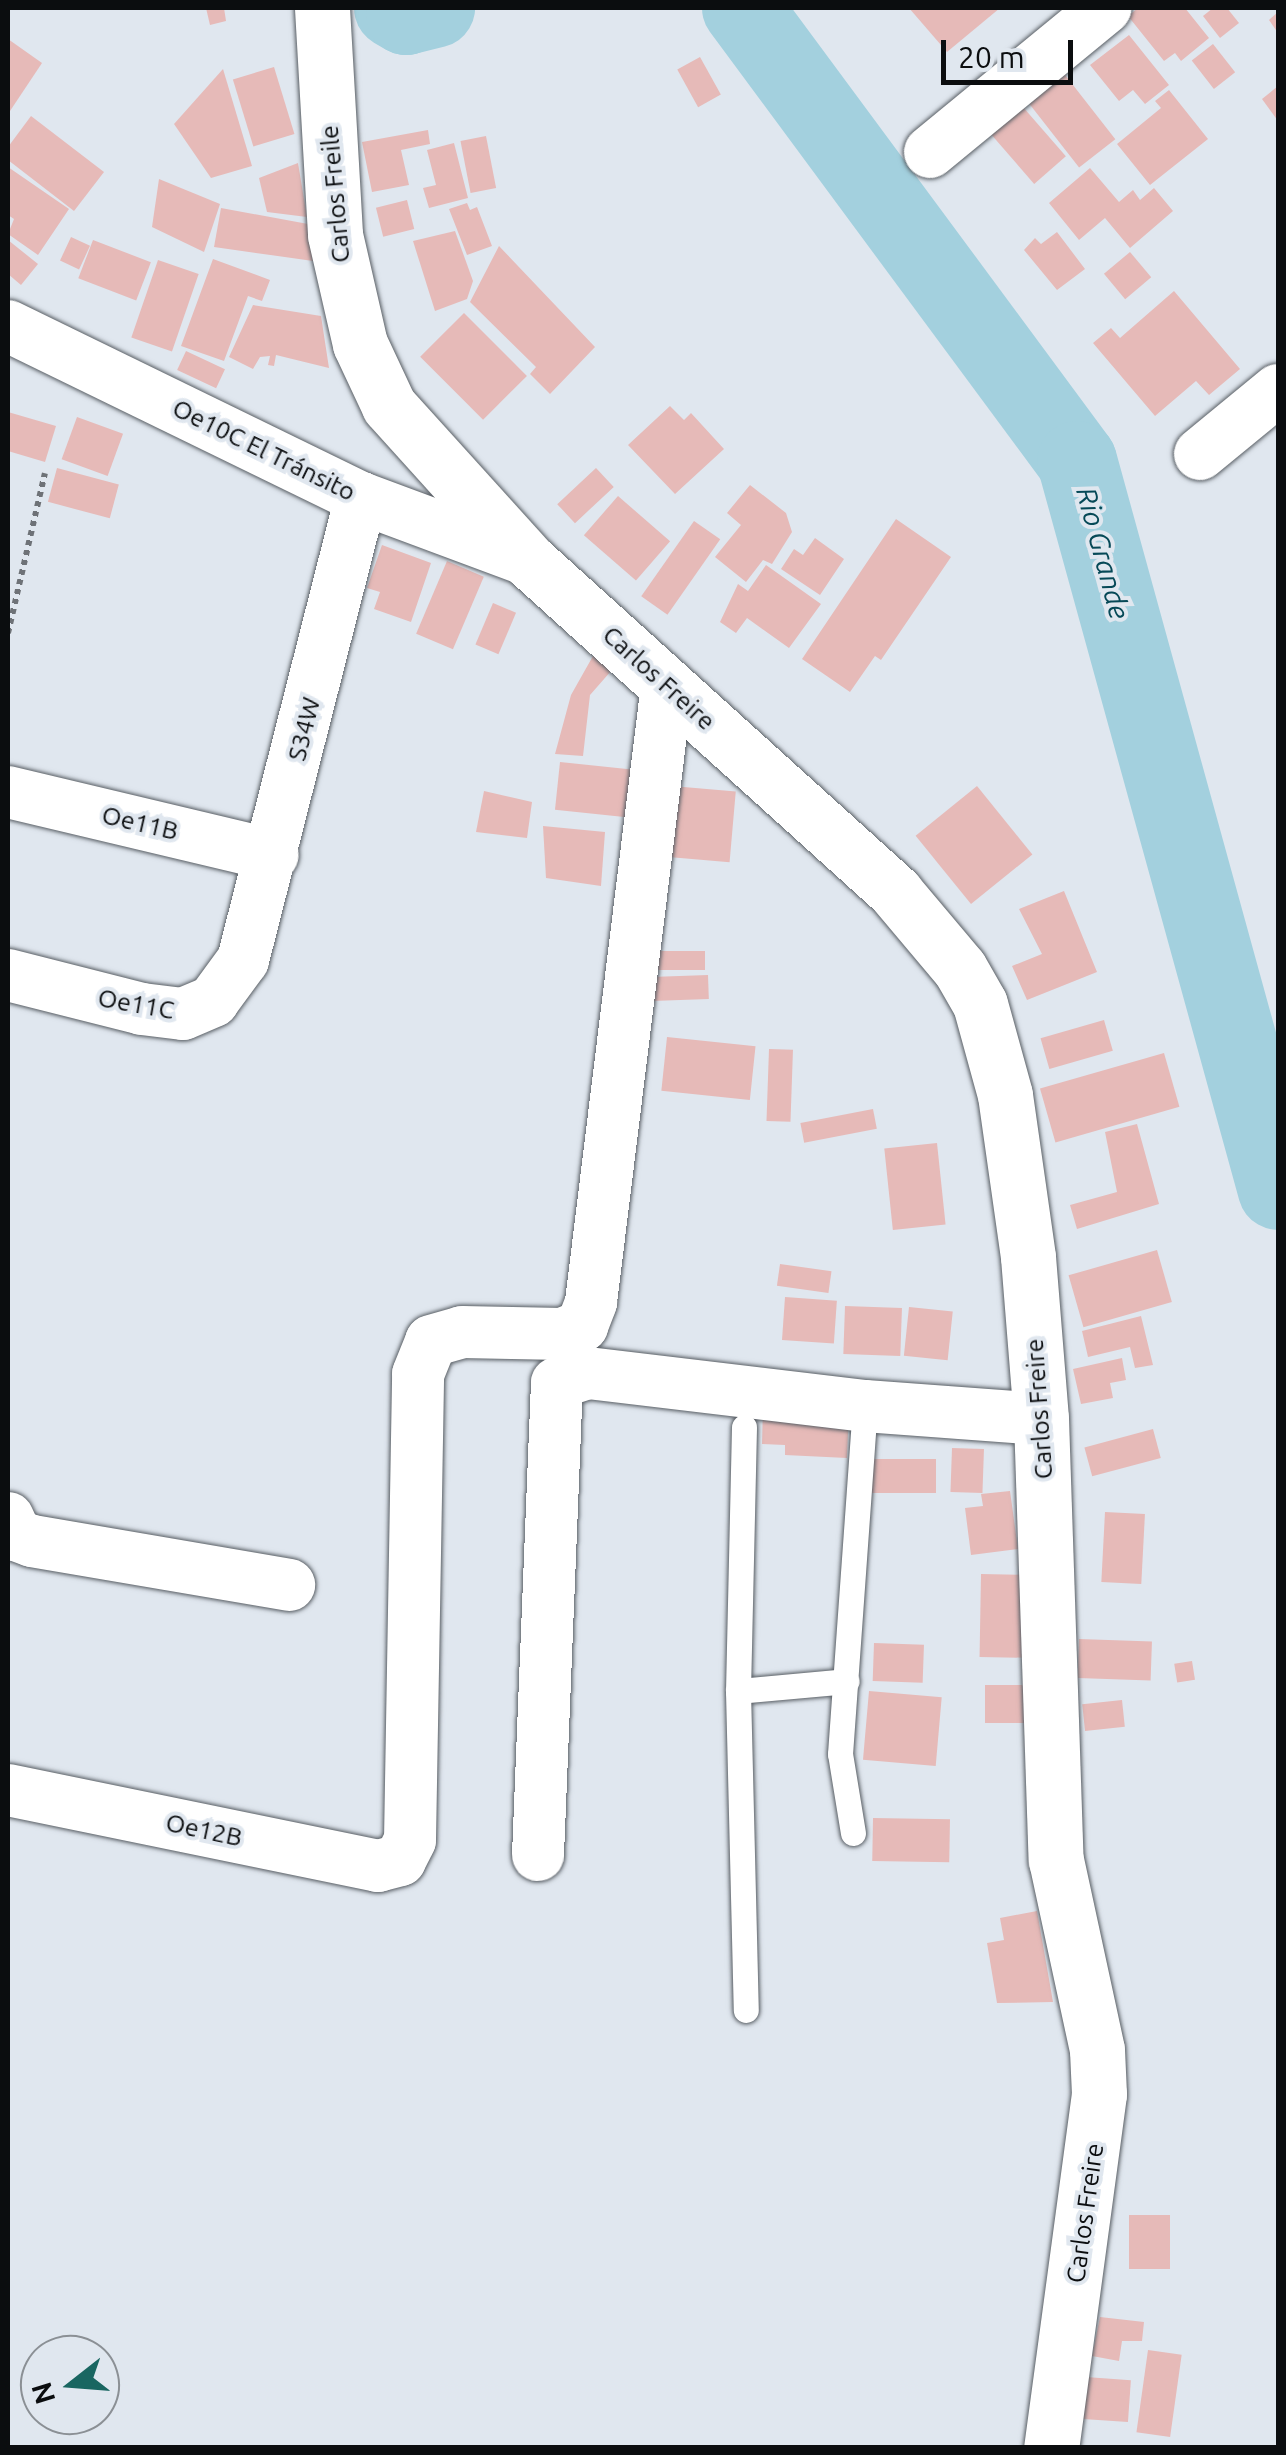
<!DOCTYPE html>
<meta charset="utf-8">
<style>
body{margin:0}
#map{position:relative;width:1286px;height:2455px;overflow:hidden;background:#e0e7ef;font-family:Ubuntu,sans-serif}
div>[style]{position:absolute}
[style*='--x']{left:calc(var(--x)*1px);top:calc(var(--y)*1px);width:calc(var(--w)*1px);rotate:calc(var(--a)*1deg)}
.river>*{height:80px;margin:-40px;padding:0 40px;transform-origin:40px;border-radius:40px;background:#a3d0de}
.building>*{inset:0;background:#e6bab8;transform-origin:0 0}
.path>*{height:6px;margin-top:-3px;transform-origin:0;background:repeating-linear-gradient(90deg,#6e7277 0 5px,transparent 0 10px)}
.roads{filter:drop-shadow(0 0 2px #585e64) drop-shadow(0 0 2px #585e64)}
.lane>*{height:25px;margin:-12.5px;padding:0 12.5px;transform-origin:12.5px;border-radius:12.5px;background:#fff}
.street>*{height:52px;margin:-26px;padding:0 26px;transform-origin:26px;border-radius:26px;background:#fff}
.secondary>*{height:55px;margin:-27.5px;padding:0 27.5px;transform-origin:27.5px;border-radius:27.5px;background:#fff}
span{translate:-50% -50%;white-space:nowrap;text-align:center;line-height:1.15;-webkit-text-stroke:8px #e0e7ef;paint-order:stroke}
.street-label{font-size:25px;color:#0b0d0f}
.water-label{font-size:28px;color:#064957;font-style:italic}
.frame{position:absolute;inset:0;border:10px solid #0b0d0f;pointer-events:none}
.north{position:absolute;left:20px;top:2335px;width:100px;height:100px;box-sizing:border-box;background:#e0e7ef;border:2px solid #8b9095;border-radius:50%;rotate:253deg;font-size:28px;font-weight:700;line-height:40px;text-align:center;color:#0b0d0f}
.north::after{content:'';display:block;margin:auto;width:35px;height:45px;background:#196661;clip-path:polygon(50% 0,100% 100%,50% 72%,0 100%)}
.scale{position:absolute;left:941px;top:40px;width:132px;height:45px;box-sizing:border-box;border:5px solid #0b0d0f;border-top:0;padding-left:12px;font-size:30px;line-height:35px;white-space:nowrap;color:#0b0d0f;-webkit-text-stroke:8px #e0e7ef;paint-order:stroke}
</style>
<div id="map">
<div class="river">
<i style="--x:394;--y:8;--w:14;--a:30"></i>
<i style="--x:406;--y:15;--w:30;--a:-14"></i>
<i style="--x:742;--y:8;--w:563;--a:53.52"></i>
<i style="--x:1077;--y:461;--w:756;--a:74.59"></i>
</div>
<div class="building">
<i style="clip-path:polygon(206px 8px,224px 8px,226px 21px,210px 25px)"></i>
<i style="clip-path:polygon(909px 8px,1000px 8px,947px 52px)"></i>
<i style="clip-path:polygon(1138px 8px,1185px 8px,1209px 38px,1181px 61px,1175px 53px,1164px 61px,1128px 16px)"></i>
<i style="clip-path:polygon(1213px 8px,1227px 8px,1239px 23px,1220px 38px,1203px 16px)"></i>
<i style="clip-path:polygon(1278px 12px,1278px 33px,1269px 20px)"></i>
<i style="clip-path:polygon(1129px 35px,1169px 85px,1145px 104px,1133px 90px,1119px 101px,1090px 65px)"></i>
<i style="clip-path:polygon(8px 39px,42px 63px,8px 114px)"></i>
<i style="left:1213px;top:44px;width:36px;height:27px;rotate:52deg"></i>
<i style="left:700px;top:57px;width:43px;height:26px;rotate:61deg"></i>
<i style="left:1055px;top:62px;width:98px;height:46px;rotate:52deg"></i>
<i style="left:274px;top:67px;width:70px;height:43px;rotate:73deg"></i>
<i style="clip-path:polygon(223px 69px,252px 166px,211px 178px,174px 124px)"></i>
<i style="clip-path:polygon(1278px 86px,1278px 121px,1262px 99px)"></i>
<i style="clip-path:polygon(1169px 90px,1208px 139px,1150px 185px,1117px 144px,1161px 108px,1155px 101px)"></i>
<i style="left:1016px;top:99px;width:76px;height:42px;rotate:49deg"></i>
<i style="clip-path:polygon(31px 116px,104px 172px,74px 211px,8px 160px,8px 147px)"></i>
<i style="clip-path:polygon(428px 130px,430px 144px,401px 150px,409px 185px,372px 192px,362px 142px)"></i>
<i style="left:486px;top:136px;width:53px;height:26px;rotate:79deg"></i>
<i style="clip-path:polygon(454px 143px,468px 198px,429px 208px,423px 188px,436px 185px,427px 150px)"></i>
<i style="clip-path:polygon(298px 163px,307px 217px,267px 212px,259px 178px)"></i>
<i style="clip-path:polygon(8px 167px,69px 209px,38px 255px,8px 234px,14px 219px,8px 215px)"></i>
<i style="clip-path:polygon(1090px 168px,1119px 202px,1133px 190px,1140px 200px,1154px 188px,1173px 211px,1130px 248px,1105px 218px,1079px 240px,1049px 203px)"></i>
<i style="clip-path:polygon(159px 179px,220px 204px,204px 252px,152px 227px)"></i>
<i style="left:407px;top:200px;width:30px;height:32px;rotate:76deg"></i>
<i style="clip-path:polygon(467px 203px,470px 210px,477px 207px,492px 246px,467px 255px,449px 209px)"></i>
<i style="clip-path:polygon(221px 208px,308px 224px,313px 261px,214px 247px)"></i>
<i style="clip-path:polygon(455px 231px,473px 281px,467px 299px,435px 311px,413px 241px)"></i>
<i style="clip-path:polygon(1057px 232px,1085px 269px,1057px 290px,1024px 250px,1035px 238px,1041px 244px)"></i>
<i style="left:71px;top:237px;width:21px;height:26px;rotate:25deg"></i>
<i style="clip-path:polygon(8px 240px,38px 264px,21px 285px,8px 274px)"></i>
<i style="left:93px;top:240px;width:62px;height:41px;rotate:21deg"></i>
<i style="clip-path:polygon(499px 246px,595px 347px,550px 394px,530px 374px,536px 367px,470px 302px)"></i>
<i style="left:1130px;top:252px;width:33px;height:34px;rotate:50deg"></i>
<i style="clip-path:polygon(213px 259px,270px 280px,262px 301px,248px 296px,224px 361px,181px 346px)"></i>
<i style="left:158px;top:260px;width:43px;height:82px;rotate:19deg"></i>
<i style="clip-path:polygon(1174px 291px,1240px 369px,1209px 395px,1196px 381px,1155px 416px,1093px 343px,1111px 328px,1120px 338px)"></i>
<i style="clip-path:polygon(253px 305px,321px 316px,329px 368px,276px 355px,274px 366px,268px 365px,270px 356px,260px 357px,253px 369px,229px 357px)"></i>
<i style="left:464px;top:313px;width:89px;height:62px;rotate:45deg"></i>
<i style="left:186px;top:351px;width:43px;height:21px;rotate:25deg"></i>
<i style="clip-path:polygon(670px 406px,684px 420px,691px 413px,724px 449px,675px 494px,628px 445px)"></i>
<i style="clip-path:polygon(8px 412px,56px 426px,45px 462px,8px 451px)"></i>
<i style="left:77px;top:417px;width:49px;height:45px;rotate:20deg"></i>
<i style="left:57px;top:468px;width:64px;height:35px;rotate:15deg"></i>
<i style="left:596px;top:468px;width:26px;height:53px;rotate:47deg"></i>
<i style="clip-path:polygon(750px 485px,786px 513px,792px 532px,772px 564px,763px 560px,746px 582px,715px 557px,741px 525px,727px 513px)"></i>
<i style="left:618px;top:496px;width:69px;height:52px;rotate:41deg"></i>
<i style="clip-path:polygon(896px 519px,951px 557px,881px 660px,875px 656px,850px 692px,802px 659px)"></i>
<i style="left:694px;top:521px;width:32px;height:92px;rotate:35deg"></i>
<i style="clip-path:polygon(815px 538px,844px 559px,820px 595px,781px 569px,794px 549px,803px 555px)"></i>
<i style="clip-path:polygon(382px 545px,431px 563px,411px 622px,374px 609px,380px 592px,367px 588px)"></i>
<i style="left:447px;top:561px;width:40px;height:79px;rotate:23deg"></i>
<i style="clip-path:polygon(766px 565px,821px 604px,789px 648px,747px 618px,736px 633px,720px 622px,738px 584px,748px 591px)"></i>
<i style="left:493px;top:603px;width:25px;height:45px;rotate:23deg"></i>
<i style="clip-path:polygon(602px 640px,626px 654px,590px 695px,583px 756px,555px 754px,571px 695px)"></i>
<i style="left:560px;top:762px;width:72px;height:48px;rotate:6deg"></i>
<i style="left:672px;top:786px;width:64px;height:71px;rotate:5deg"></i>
<i style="left:977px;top:786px;width:88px;height:79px;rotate:51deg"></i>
<i style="clip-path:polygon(484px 791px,532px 802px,527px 838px,476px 832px)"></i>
<i style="clip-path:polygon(543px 826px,605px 832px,601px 886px,546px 878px)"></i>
<i style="clip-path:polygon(1064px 891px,1097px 972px,1027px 1000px,1012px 966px,1042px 954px,1019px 909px)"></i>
<i style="left:705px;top:951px;width:19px;height:54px;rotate:90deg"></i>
<i style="left:708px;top:975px;width:24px;height:57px;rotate:88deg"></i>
<i style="left:1104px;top:1020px;width:32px;height:66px;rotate:74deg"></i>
<i style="left:667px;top:1037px;width:89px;height:54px;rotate:6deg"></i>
<i style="left:769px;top:1049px;width:24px;height:72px;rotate:2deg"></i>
<i style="left:1164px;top:1053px;width:56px;height:129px;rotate:74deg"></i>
<i style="left:873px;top:1109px;width:20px;height:74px;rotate:79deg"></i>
<i style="clip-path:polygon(1137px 1124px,1159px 1204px,1077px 1229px,1070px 1205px,1117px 1192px,1105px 1132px)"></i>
<i style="left:937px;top:1143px;width:82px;height:53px;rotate:84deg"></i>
<i style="left:1157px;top:1250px;width:54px;height:92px;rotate:74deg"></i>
<i style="left:780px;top:1264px;width:52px;height:22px;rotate:8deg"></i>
<i style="left:785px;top:1297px;width:52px;height:43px;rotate:4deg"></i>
<i style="left:845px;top:1306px;width:57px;height:48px;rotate:2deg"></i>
<i style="left:909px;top:1307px;width:44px;height:49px;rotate:6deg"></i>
<i style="clip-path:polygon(1141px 1316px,1153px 1365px,1135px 1368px,1130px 1347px,1088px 1357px,1082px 1331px)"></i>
<i style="clip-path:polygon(1122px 1358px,1126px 1380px,1110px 1383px,1113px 1398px,1081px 1404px,1073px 1369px)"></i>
<i style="clip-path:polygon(763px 1406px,849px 1408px,847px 1458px,785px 1455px,785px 1445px,762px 1444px)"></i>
<i style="left:1153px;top:1429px;width:30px;height:71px;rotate:75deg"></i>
<i style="left:952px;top:1448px;width:32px;height:44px;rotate:2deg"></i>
<i style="left:872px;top:1459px;width:64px;height:34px"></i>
<i style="clip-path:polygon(1010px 1491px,1018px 1549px,971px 1555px,965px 1508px,983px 1506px,981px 1494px)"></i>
<i style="left:1105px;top:1512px;width:40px;height:70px;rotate:3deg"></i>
<i style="left:981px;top:1574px;width:48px;height:83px;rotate:1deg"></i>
<i style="left:1079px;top:1639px;width:73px;height:39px;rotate:2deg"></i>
<i style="left:874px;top:1643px;width:50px;height:38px;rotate:2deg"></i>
<i style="left:1192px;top:1661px;width:19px;height:18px;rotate:81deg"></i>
<i style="left:985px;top:1685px;width:39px;height:38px"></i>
<i style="left:869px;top:1691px;width:73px;height:69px;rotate:5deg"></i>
<i style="left:1122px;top:1700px;width:27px;height:40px;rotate:84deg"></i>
<i style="left:873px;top:1818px;width:77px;height:43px;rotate:1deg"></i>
<i style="clip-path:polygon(1037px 1911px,1053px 2002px,997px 2003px,987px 1943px,1004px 1940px,1000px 1918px)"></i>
<i style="left:1129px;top:2215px;width:41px;height:54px"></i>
<i style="clip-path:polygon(1100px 2317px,1144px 2322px,1142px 2341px,1122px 2341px,1119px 2361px,1092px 2356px)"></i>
<i style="left:1148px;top:2350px;width:34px;height:83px;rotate:8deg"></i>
<i style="left:1086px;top:2377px;width:45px;height:42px;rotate:4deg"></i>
</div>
<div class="path">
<i style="--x:8;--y:633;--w:164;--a:-77"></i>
</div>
<div class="roads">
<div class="lane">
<i style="--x:744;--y:1427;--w:264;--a:91.3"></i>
<i style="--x:738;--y:1691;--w:319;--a:88.6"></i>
<i style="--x:738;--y:1691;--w:109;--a:-5.2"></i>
<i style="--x:853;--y:1833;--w:80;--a:-99.3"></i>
<i style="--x:840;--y:1754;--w:349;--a:-85.9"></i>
</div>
<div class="street">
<i style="--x:930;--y:152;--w:227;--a:-39.4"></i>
<i style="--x:8;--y:326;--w:393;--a:26"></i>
<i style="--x:361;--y:498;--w:178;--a:20.4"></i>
<i style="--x:1200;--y:454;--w:101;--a:-39.4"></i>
<i style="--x:8;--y:792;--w:272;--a:13.4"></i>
<i style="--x:8;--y:975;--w:138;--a:14.2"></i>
<i style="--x:142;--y:1009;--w:41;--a:7"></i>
<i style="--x:183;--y:1014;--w:33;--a:-23"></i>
<i style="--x:213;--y:1001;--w:51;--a:-53.8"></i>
<i style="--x:243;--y:960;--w:477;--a:-75.7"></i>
<i style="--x:8;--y:1518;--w:19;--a:65"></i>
<i style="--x:16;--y:1535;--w:17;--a:21"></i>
<i style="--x:32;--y:1541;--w:261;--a:9.7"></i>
<i style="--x:8;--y:1790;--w:378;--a:11.6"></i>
<i style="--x:378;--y:1866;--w:23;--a:-15"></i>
<i style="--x:400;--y:1860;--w:22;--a:-63"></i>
<i style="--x:410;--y:1840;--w:466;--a:-89"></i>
<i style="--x:418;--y:1374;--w:35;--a:-68"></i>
<i style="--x:431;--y:1341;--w:32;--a:-16"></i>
<i style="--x:462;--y:1332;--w:100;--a:1.1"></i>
<i style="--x:562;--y:1334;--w:22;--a:-22"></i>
<i style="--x:582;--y:1326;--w:26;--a:-69"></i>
<i style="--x:591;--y:1302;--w:622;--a:-82.98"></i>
<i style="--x:538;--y:1855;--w:472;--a:-87.7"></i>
<i style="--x:557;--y:1383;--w:33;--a:-18"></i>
<i style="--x:588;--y:1373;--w:279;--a:6.8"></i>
<i style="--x:865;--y:1406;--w:176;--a:4.2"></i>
</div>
<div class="secondary">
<i style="--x:322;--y:8;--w:227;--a:86.7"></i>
<i style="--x:335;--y:235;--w:112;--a:77.1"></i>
<i style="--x:360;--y:344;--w:68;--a:64.9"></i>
<i style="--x:389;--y:406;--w:207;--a:47.9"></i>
<i style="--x:528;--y:560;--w:496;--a:42.1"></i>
<i style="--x:896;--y:893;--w:99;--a:49.9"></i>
<i style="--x:960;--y:969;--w:40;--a:60.3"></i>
<i style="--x:980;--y:1004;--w:94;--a:74.6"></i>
<i style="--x:1005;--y:1095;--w:164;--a:81.9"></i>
<i style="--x:1028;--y:1257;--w:163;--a:85.4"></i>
<i style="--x:1041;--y:1419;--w:441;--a:88.1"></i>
<i style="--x:1056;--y:1860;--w:194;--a:77.8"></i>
<i style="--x:1097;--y:2050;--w:44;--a:87.4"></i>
<i style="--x:1099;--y:2094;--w:357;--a:97.7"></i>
</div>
</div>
<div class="street-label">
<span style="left:335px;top:194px;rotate:-95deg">Carlos Freile</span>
<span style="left:264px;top:450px;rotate:26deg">Oe10C El Tránsito</span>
<span style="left:659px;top:678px;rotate:42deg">Carlos Freire</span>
<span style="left:304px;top:729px;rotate:-76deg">S34W</span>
<span style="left:140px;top:823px;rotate:13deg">Oe11B</span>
<span style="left:136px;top:1004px;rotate:10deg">Oe11C</span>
<span style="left:1039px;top:1409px;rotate:-94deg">Carlos Freire</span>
<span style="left:204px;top:1830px;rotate:12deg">Oe12B</span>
<span style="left:1085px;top:2213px;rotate:-82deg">Carlos Freire</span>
</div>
<div class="water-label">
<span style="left:1103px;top:553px;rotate:75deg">Rio Grande</span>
</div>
<div class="frame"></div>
<div class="north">N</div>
<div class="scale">20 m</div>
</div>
